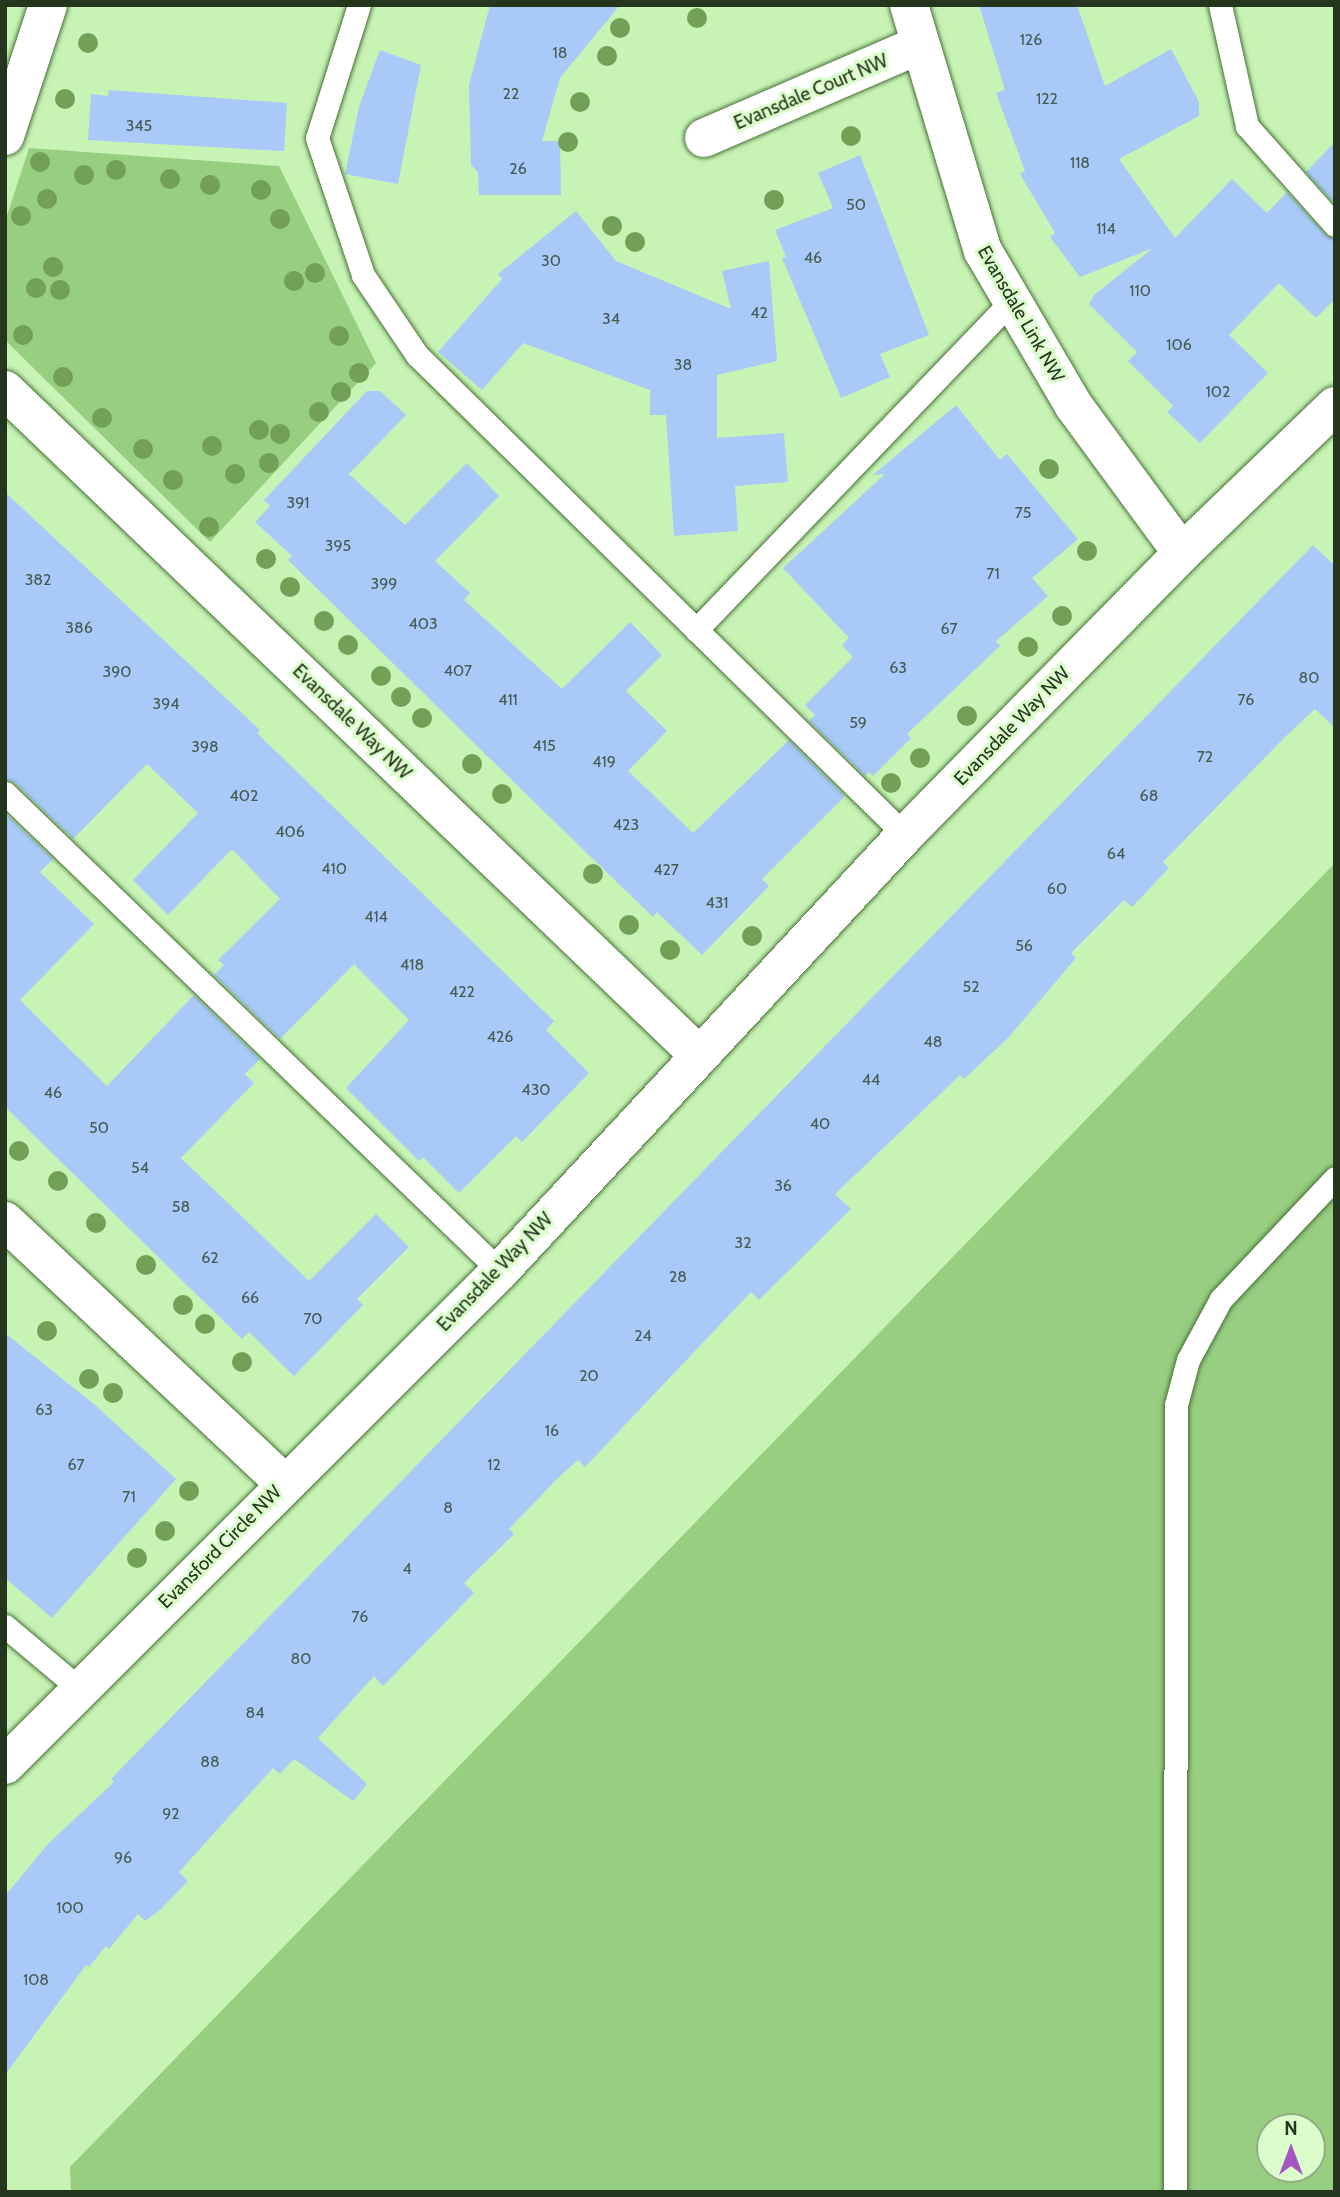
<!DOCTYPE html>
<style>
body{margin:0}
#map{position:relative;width:1340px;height:2197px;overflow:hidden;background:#c7f3b5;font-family:Cabin,sans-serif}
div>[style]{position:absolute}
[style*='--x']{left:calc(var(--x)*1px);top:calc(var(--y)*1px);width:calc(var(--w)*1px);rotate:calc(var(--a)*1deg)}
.green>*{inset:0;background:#97ce80}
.building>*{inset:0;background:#a9caf8}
.roads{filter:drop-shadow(0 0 2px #486f37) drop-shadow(0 0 2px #486f37)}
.service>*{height:23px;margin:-11.5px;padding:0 11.5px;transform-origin:11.5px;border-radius:11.5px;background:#fff}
.minor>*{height:38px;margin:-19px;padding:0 19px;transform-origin:19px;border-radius:19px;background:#fff}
.trees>*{width:20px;height:20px;margin:-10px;border-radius:50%;background:#71a056}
span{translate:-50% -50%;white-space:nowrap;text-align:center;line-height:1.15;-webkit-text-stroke:6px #dafdcb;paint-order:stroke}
.number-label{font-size:16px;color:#465b54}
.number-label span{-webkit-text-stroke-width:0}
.street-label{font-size:19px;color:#25361e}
.frame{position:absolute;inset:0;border:7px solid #25361e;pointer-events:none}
.north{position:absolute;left:1256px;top:2113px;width:70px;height:70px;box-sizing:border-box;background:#dafdcb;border:2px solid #92ad86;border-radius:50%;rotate:0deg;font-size:19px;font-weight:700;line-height:28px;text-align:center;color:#25361e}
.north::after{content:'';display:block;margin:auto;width:24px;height:32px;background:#a754c3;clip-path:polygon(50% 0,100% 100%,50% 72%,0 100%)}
</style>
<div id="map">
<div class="green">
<i style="clip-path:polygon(29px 148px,279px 166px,376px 363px,210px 542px,5px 340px,5px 222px)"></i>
<i style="clip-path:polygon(evenodd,1335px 863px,1335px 2192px,71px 2192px,70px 2167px,1335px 863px,1270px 2127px,1312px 2127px,1312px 2169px,1270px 2169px,1270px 2127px)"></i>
</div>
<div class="building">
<i style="clip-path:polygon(490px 5px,620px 5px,560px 78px,542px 141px,560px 141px,561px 195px,479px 195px,478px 172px,471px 165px,469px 85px)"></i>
<i style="clip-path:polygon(979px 5px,1077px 5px,1105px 86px,1171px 49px,1199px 102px,1199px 116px,1119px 159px,1175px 238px,1232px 179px,1267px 213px,1287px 192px,1325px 234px,1335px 239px,1335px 299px,1316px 318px,1279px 283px,1229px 335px,1268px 373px,1200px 443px,1167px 412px,1173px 406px,1128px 361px,1137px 352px,1089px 304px,1094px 295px,1153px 248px,1080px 277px,1050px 237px,1055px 233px,1020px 174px,1025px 171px,996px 93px,1005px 90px)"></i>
<i style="clip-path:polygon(380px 50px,421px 65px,398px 184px,345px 174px,359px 107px)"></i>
<i style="clip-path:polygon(109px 90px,287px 103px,284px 151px,88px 140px,91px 94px,108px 96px)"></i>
<i style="clip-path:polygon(1335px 142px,1335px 204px,1306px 172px)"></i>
<i style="clip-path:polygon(860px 155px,929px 335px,880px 354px,890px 377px,841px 398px,782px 258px,786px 257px,775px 230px,833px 208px,818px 173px)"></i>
<i style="clip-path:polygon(576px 211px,616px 261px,731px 309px,722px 271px,769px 261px,777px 361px,717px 375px,717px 438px,784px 433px,788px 482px,735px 486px,738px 531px,674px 536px,666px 415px,650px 415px,650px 390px,523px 343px,482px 390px,438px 352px,502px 279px,498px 274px)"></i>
<i style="clip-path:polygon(367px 391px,380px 391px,406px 415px,349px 474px,405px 525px,467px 463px,499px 496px,435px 561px,470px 593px,464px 600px,562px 689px,630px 622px,662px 655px,626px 691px,667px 731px,628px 771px,693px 833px,789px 740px,845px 796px,762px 879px,769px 886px,702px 955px,657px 912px,653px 917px,529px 797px,288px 560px,292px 556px,255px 522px,270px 506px,264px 500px)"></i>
<i style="clip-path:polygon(956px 405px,1000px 460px,1007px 454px,1078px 539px,1032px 578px,1048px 596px,996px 641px,1000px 646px,907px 734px,911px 738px,873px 776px,869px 772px,865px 776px,809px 721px,815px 715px,805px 705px,853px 657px,842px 645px,849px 638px,783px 568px,885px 474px,873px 475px)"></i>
<i style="clip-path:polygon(5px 492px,260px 730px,257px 733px,554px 1021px,546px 1030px,589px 1073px,522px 1142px,516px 1136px,459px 1193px,423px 1157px,419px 1161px,346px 1088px,409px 1020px,354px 964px,280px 1039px,214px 975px,224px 965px,218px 960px,280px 899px,232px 849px,168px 915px,133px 880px,198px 813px,147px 764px,73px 839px,15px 783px,5px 779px)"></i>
<i style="clip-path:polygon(1313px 545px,1335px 566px,1335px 728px,1315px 709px,1284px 738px,1163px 862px,1169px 868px,1132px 907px,1124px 900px,1071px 953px,1076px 958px,1008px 1038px,964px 1079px,960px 1075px,835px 1194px,851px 1209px,759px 1300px,751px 1292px,585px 1467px,578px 1460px,559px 1477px,509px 1529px,514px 1534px,464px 1583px,474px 1593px,383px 1686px,374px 1676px,318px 1738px,367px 1784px,353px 1801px,294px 1759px,280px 1774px,273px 1768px,179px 1872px,188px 1881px,160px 1910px,145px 1921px,138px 1914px,109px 1949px,106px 1946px,89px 1967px,86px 1965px,5px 2075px,5px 1896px,48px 1844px,114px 1782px,111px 1779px)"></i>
<i style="clip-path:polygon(5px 813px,53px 859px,40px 872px,94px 924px,20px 1000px,107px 1086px,194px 995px,260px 1059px,245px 1074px,254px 1083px,181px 1158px,309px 1281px,376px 1214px,409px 1247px,357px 1299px,363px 1305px,294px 1376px,249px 1332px,242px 1339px,5px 1107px)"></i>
<i style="clip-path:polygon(5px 1333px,95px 1405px,176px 1479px,52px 1618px,5px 1578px)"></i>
</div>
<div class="roads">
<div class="service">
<i style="--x:359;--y:5;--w:139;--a:107.5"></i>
<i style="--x:317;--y:138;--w:145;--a:71.4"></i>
<i style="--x:363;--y:275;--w:97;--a:56"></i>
<i style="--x:417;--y:355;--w:685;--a:44.53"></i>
<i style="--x:1220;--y:5;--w:124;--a:77.4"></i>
<i style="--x:1247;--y:126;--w:132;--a:48.4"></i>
<i style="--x:696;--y:630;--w:456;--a:-46.2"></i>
<i style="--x:5;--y:793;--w:688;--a:44"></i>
<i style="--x:5;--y:1626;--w:99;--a:40.1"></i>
<i style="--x:1175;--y:2192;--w:787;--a:-89.93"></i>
<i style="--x:1176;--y:1405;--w:47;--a:-75.1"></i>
<i style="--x:1188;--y:1360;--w:69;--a:-61.6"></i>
<i style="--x:1221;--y:1299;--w:166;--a:-46.7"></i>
</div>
<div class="minor">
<i style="--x:909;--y:5;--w:257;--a:73.3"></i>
<i style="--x:983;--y:251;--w:180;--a:59.6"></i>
<i style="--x:1074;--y:406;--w:182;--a:53.7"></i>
<i style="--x:5;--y:136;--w:138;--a:-71.8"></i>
<i style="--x:704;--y:138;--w:232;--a:-23.4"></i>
<i style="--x:5;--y:390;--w:961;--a:43.78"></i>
<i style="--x:5;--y:1221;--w:384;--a:43.2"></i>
<i style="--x:5;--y:1765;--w:699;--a:-44.94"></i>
<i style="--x:500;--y:1271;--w:595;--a:-47.11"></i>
<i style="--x:905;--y:835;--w:395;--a:-45.5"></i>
<i style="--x:1182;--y:553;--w:212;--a:-43.9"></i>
</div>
</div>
<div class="trees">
<i style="left:697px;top:18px"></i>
<i style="left:620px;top:28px"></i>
<i style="left:88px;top:43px"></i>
<i style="left:607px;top:56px"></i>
<i style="left:65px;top:99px"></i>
<i style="left:580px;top:102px"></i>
<i style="left:851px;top:136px"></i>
<i style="left:568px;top:142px"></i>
<i style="left:40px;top:162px"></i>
<i style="left:116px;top:170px"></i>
<i style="left:84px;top:175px"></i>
<i style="left:170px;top:179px"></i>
<i style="left:210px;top:185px"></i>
<i style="left:261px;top:190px"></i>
<i style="left:47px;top:199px"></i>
<i style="left:774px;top:200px"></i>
<i style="left:21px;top:216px"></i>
<i style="left:280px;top:219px"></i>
<i style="left:612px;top:226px"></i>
<i style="left:635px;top:242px"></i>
<i style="left:53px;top:267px"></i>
<i style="left:315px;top:273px"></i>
<i style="left:294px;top:281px"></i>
<i style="left:36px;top:288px"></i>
<i style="left:60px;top:290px"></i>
<i style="left:23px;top:335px"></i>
<i style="left:339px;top:336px"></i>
<i style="left:359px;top:373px"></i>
<i style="left:63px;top:377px"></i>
<i style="left:341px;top:392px"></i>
<i style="left:319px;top:412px"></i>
<i style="left:102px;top:418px"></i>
<i style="left:259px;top:430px"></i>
<i style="left:280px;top:434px"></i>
<i style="left:212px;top:446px"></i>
<i style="left:143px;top:449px"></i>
<i style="left:269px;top:463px"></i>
<i style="left:1049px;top:469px"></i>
<i style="left:235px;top:474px"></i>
<i style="left:173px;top:480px"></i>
<i style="left:209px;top:527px"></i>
<i style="left:1087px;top:551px"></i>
<i style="left:266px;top:559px"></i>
<i style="left:290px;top:587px"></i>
<i style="left:1062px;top:616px"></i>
<i style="left:324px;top:621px"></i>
<i style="left:348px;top:645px"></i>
<i style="left:1028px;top:647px"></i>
<i style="left:381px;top:676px"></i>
<i style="left:401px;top:697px"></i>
<i style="left:967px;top:716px"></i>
<i style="left:422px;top:718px"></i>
<i style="left:920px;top:758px"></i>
<i style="left:472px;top:764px"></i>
<i style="left:891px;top:783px"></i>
<i style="left:502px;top:794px"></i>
<i style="left:593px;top:874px"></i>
<i style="left:629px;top:925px"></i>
<i style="left:752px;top:936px"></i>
<i style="left:670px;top:950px"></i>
<i style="left:19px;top:1151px"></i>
<i style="left:58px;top:1181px"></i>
<i style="left:96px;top:1223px"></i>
<i style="left:146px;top:1265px"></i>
<i style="left:183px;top:1305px"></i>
<i style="left:205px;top:1324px"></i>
<i style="left:47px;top:1331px"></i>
<i style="left:242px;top:1362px"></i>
<i style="left:89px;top:1379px"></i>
<i style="left:113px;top:1393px"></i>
<i style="left:189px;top:1491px"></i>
<i style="left:165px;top:1531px"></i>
<i style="left:137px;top:1558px"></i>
</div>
<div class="number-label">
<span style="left:1031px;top:40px">126</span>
<span style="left:560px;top:53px">18</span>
<span style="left:511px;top:94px">22</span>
<span style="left:1047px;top:99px">122</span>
<span style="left:139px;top:126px">345</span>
<span style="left:1080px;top:163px">118</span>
<span style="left:518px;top:169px">26</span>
<span style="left:856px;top:205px">50</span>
<span style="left:1106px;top:229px">114</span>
<span style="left:813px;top:258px">46</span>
<span style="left:551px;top:261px">30</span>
<span style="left:1140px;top:291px">110</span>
<span style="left:759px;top:313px">42</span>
<span style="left:611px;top:319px">34</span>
<span style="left:1179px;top:345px">106</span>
<span style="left:683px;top:365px">38</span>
<span style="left:1218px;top:392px">102</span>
<span style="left:298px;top:503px">391</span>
<span style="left:1023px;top:513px">75</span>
<span style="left:338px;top:546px">395</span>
<span style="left:993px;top:574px">71</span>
<span style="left:38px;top:580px">382</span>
<span style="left:384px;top:584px">399</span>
<span style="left:423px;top:624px">403</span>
<span style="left:79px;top:628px">386</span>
<span style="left:949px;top:629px">67</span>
<span style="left:898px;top:668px">63</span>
<span style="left:458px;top:671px">407</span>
<span style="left:117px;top:672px">390</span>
<span style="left:1309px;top:678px">80</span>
<span style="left:508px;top:700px">411</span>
<span style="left:1246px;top:700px">76</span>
<span style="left:166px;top:704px">394</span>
<span style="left:858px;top:723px">59</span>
<span style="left:544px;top:746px">415</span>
<span style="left:205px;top:747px">398</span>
<span style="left:1205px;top:757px">72</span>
<span style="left:604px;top:762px">419</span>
<span style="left:244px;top:796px">402</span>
<span style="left:1149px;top:796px">68</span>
<span style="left:626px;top:825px">423</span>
<span style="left:290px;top:832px">406</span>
<span style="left:1116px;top:854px">64</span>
<span style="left:334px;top:869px">410</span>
<span style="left:666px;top:870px">427</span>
<span style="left:1057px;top:889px">60</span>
<span style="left:717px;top:903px">431</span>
<span style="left:376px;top:917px">414</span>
<span style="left:1024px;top:946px">56</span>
<span style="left:412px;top:965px">418</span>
<span style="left:971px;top:987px">52</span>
<span style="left:462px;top:992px">422</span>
<span style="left:500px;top:1037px">426</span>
<span style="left:933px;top:1042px">48</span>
<span style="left:871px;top:1080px">44</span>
<span style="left:536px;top:1090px">430</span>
<span style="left:53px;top:1093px">46</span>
<span style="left:820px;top:1124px">40</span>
<span style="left:99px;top:1128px">50</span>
<span style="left:140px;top:1168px">54</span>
<span style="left:783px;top:1186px">36</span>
<span style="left:181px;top:1207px">58</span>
<span style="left:743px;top:1243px">32</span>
<span style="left:210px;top:1258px">62</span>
<span style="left:678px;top:1277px">28</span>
<span style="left:250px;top:1298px">66</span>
<span style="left:313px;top:1319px">70</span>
<span style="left:643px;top:1336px">24</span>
<span style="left:589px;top:1376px">20</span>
<span style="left:44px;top:1410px">63</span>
<span style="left:552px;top:1431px">16</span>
<span style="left:76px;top:1465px">67</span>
<span style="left:494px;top:1465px">12</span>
<span style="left:129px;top:1497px">71</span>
<span style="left:448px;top:1508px">8</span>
<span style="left:407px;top:1569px">4</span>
<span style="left:360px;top:1617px">76</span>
<span style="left:301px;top:1659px">80</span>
<span style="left:255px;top:1713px">84</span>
<span style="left:210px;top:1762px">88</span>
<span style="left:171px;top:1814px">92</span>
<span style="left:123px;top:1858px">96</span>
<span style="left:70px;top:1908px">100</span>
<span style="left:36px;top:1980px">108</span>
</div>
<div class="street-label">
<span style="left:811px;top:92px;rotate:-23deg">Evansdale Court NW</span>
<span style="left:1021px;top:314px;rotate:60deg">Evansdale Link NW</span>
<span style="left:352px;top:722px;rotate:44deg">Evansdale Way NW</span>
<span style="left:1012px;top:726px;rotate:-46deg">Evansdale Way NW</span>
<span style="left:495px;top:1272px;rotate:-46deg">Evansdale Way NW</span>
<span style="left:220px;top:1547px;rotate:-45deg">Evansford Circle NW</span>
</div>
<div class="frame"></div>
<div class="north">N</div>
</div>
